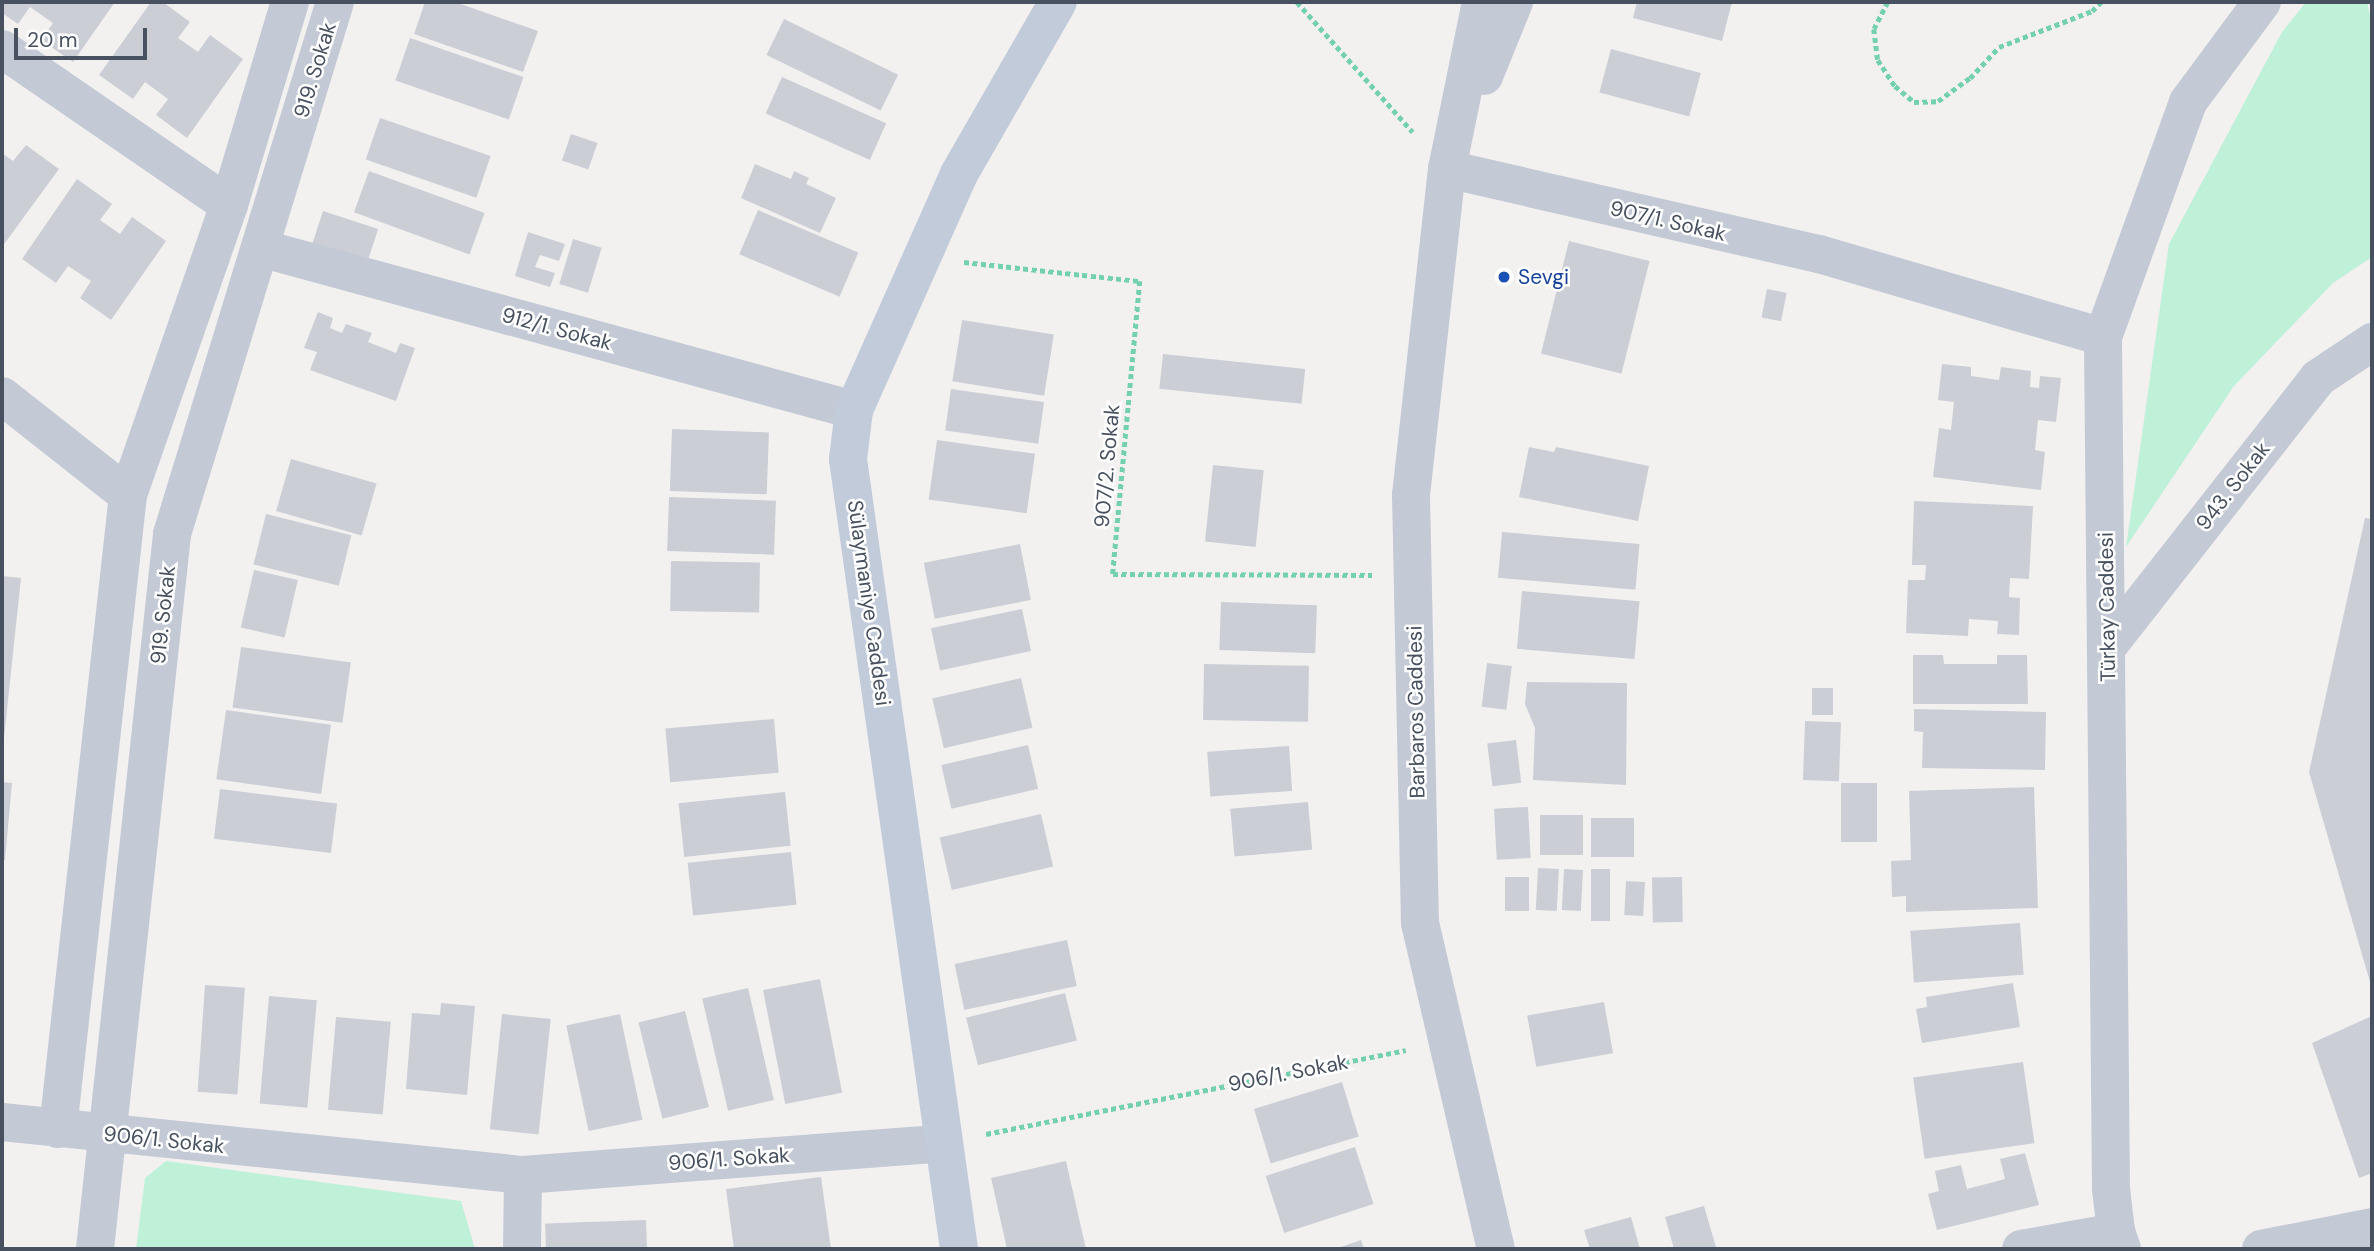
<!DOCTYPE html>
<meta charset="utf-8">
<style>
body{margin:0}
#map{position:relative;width:2374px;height:1251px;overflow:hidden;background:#f3f0f0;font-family:"DM Sans",sans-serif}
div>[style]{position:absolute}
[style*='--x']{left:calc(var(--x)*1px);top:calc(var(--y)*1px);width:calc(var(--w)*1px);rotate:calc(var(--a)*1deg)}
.green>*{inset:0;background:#bef1d8}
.building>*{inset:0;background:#ccced6;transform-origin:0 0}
.path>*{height:4.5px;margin-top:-2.25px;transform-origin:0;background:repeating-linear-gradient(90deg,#74d1af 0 5px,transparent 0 8.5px)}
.minor>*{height:38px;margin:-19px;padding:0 19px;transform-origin:19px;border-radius:19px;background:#c3cad5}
.tertiary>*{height:38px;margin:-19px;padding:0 19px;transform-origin:19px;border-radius:19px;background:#c3cad5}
.secondary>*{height:38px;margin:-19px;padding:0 19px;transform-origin:19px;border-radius:19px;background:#c2cbda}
.dots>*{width:19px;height:19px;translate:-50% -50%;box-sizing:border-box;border:4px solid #fff;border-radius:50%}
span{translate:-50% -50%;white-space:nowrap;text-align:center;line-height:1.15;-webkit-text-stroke:5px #fff;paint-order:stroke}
.street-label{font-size:21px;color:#47515f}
.transit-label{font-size:21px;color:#164399}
.left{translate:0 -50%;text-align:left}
.frame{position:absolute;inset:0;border:4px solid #47515f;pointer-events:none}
.scale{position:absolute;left:14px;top:28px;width:133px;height:32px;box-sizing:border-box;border:4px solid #47515f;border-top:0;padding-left:9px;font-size:21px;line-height:24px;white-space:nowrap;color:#47515f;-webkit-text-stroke:5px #fff;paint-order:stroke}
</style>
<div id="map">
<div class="green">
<i style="clip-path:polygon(2306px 2px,2367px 2px,2372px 24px,2372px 257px,2333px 283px,2234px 386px,2126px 547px,2169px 244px,2282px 32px)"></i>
<i style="clip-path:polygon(166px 1161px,461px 1201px,475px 1249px,136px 1249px,145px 1178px)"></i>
</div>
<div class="building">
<i style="clip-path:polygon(2px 2px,115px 2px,73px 62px,41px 40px,53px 23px,30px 7px,18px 24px,2px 13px)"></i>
<i style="clip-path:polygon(151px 2px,163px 2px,190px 22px,178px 38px,198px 52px,210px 35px,243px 59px,187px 138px,156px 115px,168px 99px,145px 82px,133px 99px,99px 75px)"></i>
<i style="clip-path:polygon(425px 2px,455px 2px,538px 31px,523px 72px,414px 34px)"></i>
<i style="clip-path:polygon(1637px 2px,1732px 2px,1722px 41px,1633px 18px)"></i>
<i style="left:784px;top:19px;width:127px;height:40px;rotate:26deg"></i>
<i style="left:410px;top:38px;width:120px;height:45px;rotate:19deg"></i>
<i style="left:1611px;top:49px;width:93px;height:45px;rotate:15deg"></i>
<i style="left:782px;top:77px;width:114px;height:40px;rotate:24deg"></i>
<i style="left:380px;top:118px;width:117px;height:44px;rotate:19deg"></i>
<i style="left:571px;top:134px;width:28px;height:28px;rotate:19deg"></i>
<i style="clip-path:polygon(26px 145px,59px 169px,2px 247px,2px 153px,13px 161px)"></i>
<i style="clip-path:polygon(755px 164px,791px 179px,794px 171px,809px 178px,806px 184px,836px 198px,820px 233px,741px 198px)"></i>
<i style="left:369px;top:171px;width:123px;height:44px;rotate:20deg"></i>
<i style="clip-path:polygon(77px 179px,112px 204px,100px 220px,120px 234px,132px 217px,166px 241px,111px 320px,80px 298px,91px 281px,68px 266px,56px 283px,22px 259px)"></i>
<i style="left:758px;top:210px;width:109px;height:48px;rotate:23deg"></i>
<i style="left:323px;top:211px;width:58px;height:36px;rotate:18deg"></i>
<i style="clip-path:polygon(528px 232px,565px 244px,559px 261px,540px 255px,535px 267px,555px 273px,550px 287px,515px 276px)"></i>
<i style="left:573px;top:239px;width:30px;height:47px;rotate:17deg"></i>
<i style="left:1569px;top:241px;width:83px;height:116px;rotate:14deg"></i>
<i style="left:1767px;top:289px;width:20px;height:29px;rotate:11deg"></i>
<i style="clip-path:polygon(318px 312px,333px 318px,330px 328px,342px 333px,346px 324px,372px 333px,368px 342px,396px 353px,400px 343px,415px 348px,396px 401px,310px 370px,317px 352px,304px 348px)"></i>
<i style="left:962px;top:320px;width:93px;height:62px;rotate:9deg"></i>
<i style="left:1163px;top:354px;width:143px;height:35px;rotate:6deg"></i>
<i style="clip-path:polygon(1942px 364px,1971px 367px,1971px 376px,1999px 380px,2001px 367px,2031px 371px,2030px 387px,2039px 388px,2040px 376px,2061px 378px,2056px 422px,2038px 420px,2035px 450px,2045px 452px,2041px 490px,1933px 477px,1939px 428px,1951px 430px,1954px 402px,1938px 400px)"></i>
<i style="left:951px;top:389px;width:94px;height:42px;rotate:8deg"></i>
<i style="left:672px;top:429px;width:97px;height:62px;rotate:2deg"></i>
<i style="left:937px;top:440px;width:99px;height:60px;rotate:8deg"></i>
<i style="clip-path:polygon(1529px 447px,1554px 452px,1556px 447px,1649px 466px,1638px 521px,1519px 497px)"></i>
<i style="left:291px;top:459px;width:89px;height:54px;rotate:16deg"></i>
<i style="left:1213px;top:465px;width:51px;height:77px;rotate:6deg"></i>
<i style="left:669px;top:497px;width:107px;height:54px;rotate:2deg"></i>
<i style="clip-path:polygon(1914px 501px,2033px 506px,2029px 579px,2010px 578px,2009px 597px,2020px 598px,2019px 635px,1997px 634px,1998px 621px,1969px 619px,1968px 636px,1906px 633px,1908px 580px,1925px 580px,1926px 565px,1912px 565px)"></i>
<i style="left:266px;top:514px;width:88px;height:52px;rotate:14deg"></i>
<i style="clip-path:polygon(2365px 518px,2372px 519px,2372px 989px,2309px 772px)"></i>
<i style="left:1502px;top:532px;width:138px;height:46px;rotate:5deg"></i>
<i style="left:1020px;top:544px;width:57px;height:98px;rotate:79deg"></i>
<i style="left:671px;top:561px;width:89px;height:50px;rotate:1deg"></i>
<i style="left:254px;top:570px;width:45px;height:59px;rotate:13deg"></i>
<i style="clip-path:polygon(2px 576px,21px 578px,4px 738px,2px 737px)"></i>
<i style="left:1522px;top:591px;width:118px;height:58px;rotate:5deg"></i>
<i style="left:1221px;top:602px;width:96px;height:48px;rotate:2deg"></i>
<i style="left:1022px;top:609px;width:43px;height:93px;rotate:78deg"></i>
<i style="left:241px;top:647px;width:111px;height:61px;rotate:8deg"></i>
<i style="clip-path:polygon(1913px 655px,1943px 655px,1944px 664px,1997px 664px,1997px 655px,2027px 655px,2028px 704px,1913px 704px)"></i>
<i style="left:1487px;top:663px;width:25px;height:44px;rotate:7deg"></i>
<i style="left:1204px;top:664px;width:105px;height:56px;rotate:1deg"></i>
<i style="left:1021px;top:678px;width:51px;height:91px;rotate:77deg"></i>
<i style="clip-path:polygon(1527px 682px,1627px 683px,1626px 785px,1533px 780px,1535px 728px,1525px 704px)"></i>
<i style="left:1812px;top:688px;width:21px;height:27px"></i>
<i style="clip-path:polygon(1914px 709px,2046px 712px,2045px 770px,1922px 768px,1923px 732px,1914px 731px)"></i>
<i style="left:226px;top:710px;width:106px;height:70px;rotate:8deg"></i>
<i style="left:774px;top:719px;width:54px;height:109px;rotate:85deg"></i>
<i style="left:1805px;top:721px;width:36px;height:59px;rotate:2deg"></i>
<i style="left:1516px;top:740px;width:43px;height:29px;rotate:83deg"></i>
<i style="left:1028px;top:745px;width:45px;height:89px;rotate:77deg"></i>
<i style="left:1289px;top:746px;width:45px;height:82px;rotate:86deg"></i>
<i style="clip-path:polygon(2px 782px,12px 783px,5px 860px,2px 860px)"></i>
<i style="left:1841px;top:783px;width:36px;height:59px"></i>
<i style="clip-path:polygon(2034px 787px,2038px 908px,1906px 912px,1906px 896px,1892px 897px,1891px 861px,1911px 860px,1909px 791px)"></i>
<i style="left:220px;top:789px;width:118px;height:50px;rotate:7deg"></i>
<i style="left:785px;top:792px;width:54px;height:107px;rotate:84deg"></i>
<i style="left:1308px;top:802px;width:48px;height:78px;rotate:85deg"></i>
<i style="left:1528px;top:807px;width:51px;height:34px;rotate:87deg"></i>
<i style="left:1041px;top:814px;width:54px;height:104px;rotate:77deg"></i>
<i style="left:1540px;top:815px;width:43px;height:40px"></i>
<i style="left:1634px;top:818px;width:39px;height:43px;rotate:90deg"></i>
<i style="left:791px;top:852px;width:53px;height:104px;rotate:84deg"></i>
<i style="left:1538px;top:868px;width:21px;height:42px;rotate:3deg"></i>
<i style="left:1564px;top:869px;width:19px;height:41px;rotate:3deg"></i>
<i style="left:1591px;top:869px;width:19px;height:52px"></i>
<i style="left:1505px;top:877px;width:24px;height:34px"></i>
<i style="left:1682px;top:877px;width:45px;height:30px;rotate:89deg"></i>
<i style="left:1626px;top:881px;width:19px;height:34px;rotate:3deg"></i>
<i style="left:2020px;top:923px;width:52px;height:110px;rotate:86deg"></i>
<i style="left:1067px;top:940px;width:47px;height:115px;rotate:78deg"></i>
<i style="left:820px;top:979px;width:116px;height:58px;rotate:79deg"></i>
<i style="clip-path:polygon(2013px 983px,2020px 1027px,1922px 1043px,1916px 1009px,1927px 1007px,1926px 997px)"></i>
<i style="left:205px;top:985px;width:40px;height:107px;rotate:4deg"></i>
<i style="left:748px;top:988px;width:115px;height:47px;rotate:77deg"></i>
<i style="left:1065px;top:993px;width:49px;height:102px;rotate:76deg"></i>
<i style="left:269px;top:996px;width:48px;height:108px;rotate:5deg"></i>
<i style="left:1604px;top:1002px;width:52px;height:78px;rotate:80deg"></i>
<i style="clip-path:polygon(441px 1003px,475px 1006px,467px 1095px,406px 1089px,412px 1013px,440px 1015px)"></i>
<i style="left:685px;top:1011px;width:99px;height:48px;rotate:76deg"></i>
<i style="left:502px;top:1014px;width:49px;height:116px;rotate:6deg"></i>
<i style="left:620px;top:1014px;width:108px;height:55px;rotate:78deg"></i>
<i style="clip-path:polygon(2372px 1016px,2372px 1173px,2359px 1178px,2312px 1043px)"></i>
<i style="left:336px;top:1017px;width:55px;height:93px;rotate:5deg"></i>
<i style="left:2023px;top:1062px;width:82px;height:111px;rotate:82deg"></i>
<i style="left:1342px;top:1082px;width:57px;height:92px;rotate:73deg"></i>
<i style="left:1355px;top:1147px;width:60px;height:94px;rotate:72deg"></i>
<i style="clip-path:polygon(2025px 1153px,2039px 1205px,1937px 1230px,1928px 1194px,1939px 1191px,1935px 1171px,1961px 1165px,1967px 1189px,2005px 1179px,2000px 1159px)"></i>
<i style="clip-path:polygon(1066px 1161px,1086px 1249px,1007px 1249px,991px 1178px)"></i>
<i style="clip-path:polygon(821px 1177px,831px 1249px,734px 1249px,726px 1189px)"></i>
<i style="clip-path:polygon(1704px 1206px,1716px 1247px,1674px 1249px,1665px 1217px)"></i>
<i style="clip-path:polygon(1631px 1217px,1640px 1249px,1590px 1249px,1584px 1230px)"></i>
<i style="left:646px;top:1220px;width:29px;height:101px;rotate:88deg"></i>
<i style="clip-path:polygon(1361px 1240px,1364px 1249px,1335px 1249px)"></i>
</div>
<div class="path">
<i style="--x:1297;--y:2;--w:174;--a:48.3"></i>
<i style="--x:1888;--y:2;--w:30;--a:117"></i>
<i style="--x:1874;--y:29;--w:31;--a:83"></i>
<i style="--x:1878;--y:60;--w:31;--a:57"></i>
<i style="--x:1895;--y:86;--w:25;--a:40"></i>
<i style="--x:1914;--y:102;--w:24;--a:-2"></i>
<i style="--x:1938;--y:101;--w:39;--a:-36"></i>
<i style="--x:1970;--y:78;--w:42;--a:-46.9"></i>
<i style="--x:1999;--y:47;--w:100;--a:-21.2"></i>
<i style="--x:2092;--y:11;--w:13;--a:-45"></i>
<i style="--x:964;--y:262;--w:177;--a:6.2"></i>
<i style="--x:1140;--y:281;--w:294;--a:95.3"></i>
<i style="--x:1113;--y:574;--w:259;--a:0.2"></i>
<i style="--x:986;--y:1134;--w:428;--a:-11.3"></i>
</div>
<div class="minor">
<i style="--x:2;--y:49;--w:275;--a:34.5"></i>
<i style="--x:1447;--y:169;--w:382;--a:12.9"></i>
<i style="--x:1819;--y:254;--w:296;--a:16.3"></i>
<i style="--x:260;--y:248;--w:616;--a:15.26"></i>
<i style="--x:2;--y:396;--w:160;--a:38.2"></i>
<i style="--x:2108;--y:646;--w:340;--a:-51.9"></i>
<i style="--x:2318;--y:378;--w:65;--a:-33.7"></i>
<i style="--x:2;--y:1122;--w:524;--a:5.81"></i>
<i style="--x:523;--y:1175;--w:422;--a:-4.3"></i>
<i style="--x:58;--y:1129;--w:638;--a:-83.7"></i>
<i style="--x:128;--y:495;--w:307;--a:-70.8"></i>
<i style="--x:229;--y:205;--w:212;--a:-73.3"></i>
<i style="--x:95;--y:1249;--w:719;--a:-83.85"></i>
<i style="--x:172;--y:534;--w:556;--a:-72.97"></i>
<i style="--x:522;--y:1249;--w:74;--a:-89.2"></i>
<i style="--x:2021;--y:1249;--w:97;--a:-10.1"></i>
<i style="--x:2261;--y:1249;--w:113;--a:-11.2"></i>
</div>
<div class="tertiary">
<i style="--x:1481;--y:2;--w:170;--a:101.5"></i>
<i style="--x:1447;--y:169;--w:328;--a:96.3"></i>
<i style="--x:1411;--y:495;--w:428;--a:88.8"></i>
<i style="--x:1420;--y:923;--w:335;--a:76.9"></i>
<i style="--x:1484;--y:76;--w:80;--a:-67.9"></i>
<i style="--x:2122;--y:1249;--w:18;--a:-109"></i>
<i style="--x:2116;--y:1232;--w:43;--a:-96.6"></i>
<i style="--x:2111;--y:1189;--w:852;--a:-90.54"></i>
<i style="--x:2103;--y:337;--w:250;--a:-70.1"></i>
<i style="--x:2188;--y:102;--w:124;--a:-53.5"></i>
</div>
<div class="secondary">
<i style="--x:959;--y:1249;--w:798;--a:-98"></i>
<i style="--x:848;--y:459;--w:49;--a:-83"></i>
<i style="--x:854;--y:410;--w:258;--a:-66"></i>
<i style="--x:959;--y:174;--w:198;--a:-60.1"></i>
</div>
<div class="dots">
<i style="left:1504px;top:277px;background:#1a4fb4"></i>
</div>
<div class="street-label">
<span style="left:315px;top:70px;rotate:-73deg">919. Sokak</span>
<span style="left:1668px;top:221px;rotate:13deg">907/1. Sokak</span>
<span style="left:557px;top:329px;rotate:15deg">912/1. Sokak</span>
<span style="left:1107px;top:466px;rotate:-85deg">907/2. Sokak</span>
<span style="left:2233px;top:486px;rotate:-52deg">943. Sokak</span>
<span style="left:869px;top:603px;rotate:82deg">Sülaymaniye Caddesi</span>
<span style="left:2107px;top:607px;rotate:-91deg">Türkay Caddesi</span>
<span style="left:163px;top:615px;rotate:-84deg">919. Sokak</span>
<span style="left:1416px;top:712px;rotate:-91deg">Barbaros Caddesi</span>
<span style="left:1288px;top:1073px;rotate:-11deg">906/1. Sokak</span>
<span style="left:164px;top:1140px;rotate:6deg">906/1. Sokak</span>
<span style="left:729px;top:1159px;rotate:-4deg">906/1. Sokak</span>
</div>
<div class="transit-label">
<span class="left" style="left:1518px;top:277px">Sevgi</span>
</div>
<div class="frame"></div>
<div class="scale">20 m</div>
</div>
